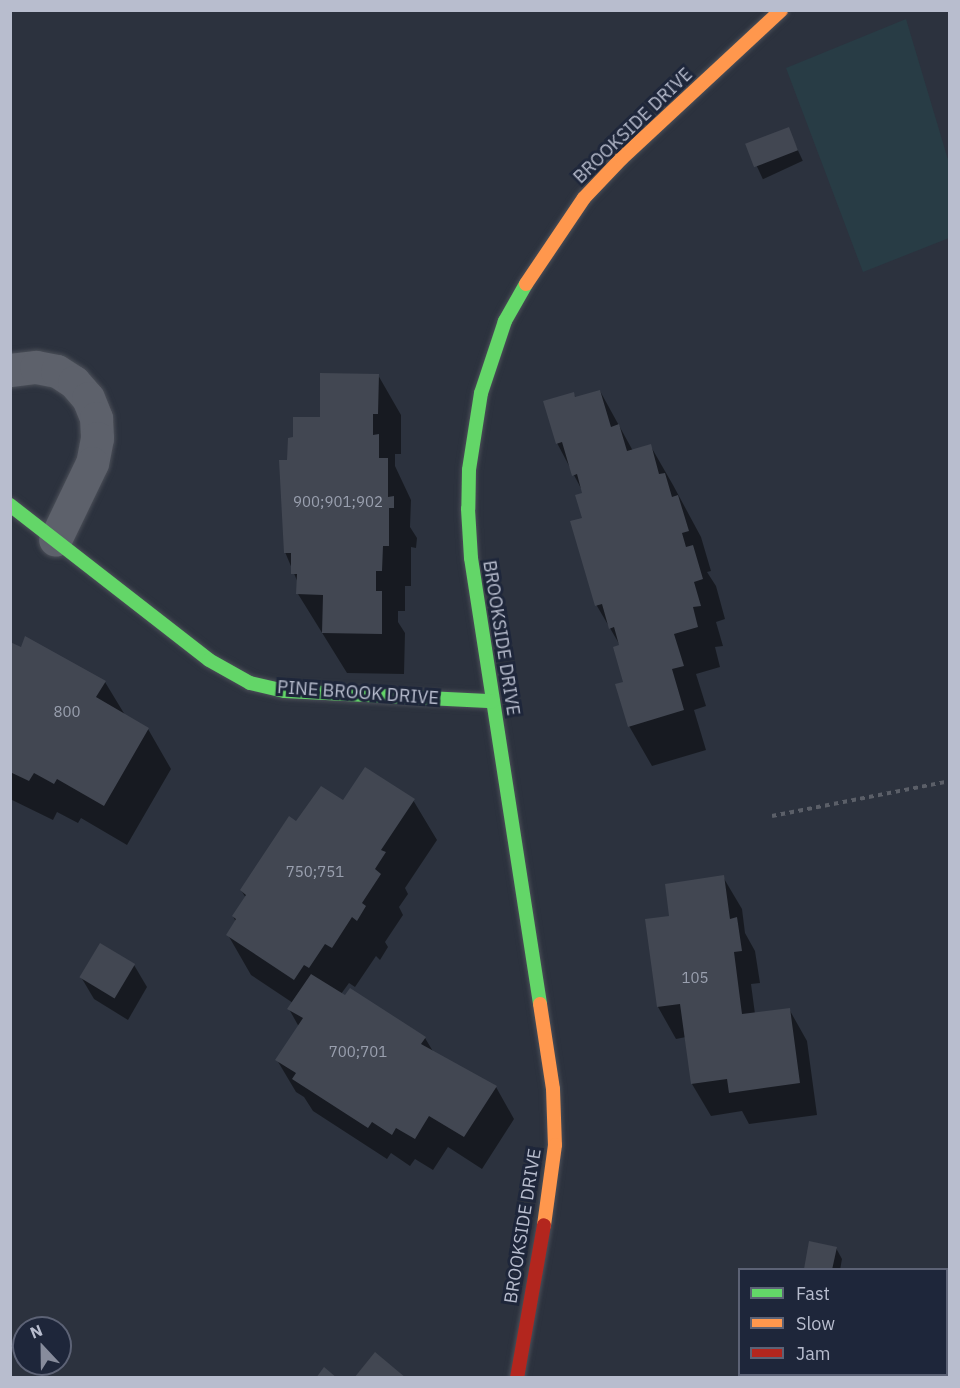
<!DOCTYPE html>
<style>
body{margin:0}
#map{position:relative;width:960px;height:1388px;overflow:hidden;background:#2c323e;font-family:"IBM Plex Sans",sans-serif}
div>[style]{position:absolute}
[style*='--x']{left:calc(var(--x)*1px);top:calc(var(--y)*1px);width:calc(var(--w)*1px);rotate:calc(var(--a)*1deg)}
.green>*{inset:0;background:#283c45}
.shadow>*{inset:0;background:#0007;transform-origin:0 0}
.building>*{inset:0;background:#424752;transform-origin:0 0}
.path>*{height:4px;margin-top:-2px;transform-origin:0;background:repeating-linear-gradient(90deg,#5b5f68 0 4.5px,transparent 0 9px)}
.roads{filter:drop-shadow(0 0 2px #4b4f58) drop-shadow(0 0 2px #4b4f58)}
.street>*{height:33px;margin:-16.5px;padding:0 16.5px;transform-origin:16.5px;border-radius:16.5px;background:#5d616b}
.fast>*{height:14px;margin:-7px;padding:0 7px;transform-origin:7px;border-radius:7px;background:#63d668}
.slow>*{height:14px;margin:-7px;padding:0 7px;transform-origin:7px;border-radius:7px;background:#ff974d}
.jam>*{height:14px;margin:-7px;padding:0 7px;transform-origin:7px;border-radius:7px;background:#b3261e}
span{translate:-50% -50%;white-space:nowrap;text-align:center;line-height:1.15;-webkit-text-stroke:6px #1e263a;paint-order:stroke}
.number-label{font-size:15px;color:#9aa0af}
.number-label span{-webkit-text-stroke-width:0}
.street-label{font-size:18px;color:#b8bdce}
.frame{position:absolute;inset:0;border:12px solid #b8bdce;pointer-events:none}
.legend{position:absolute;left:738px;top:1268px;width:210px;height:108px;box-sizing:border-box;background:#1e263a;border:2px solid #5c6275;margin:0;padding:8px 10px;list-style:none;font-size:18px;color:#b8bdce}
.legend li{display:flex;align-items:center;gap:12px;height:30px}
.legend b{width:30px;border:2px solid #5c6275}
.north{position:absolute;left:12px;top:1316px;width:60px;height:60px;box-sizing:border-box;background:#1e263a;border:2px solid #5c6275;border-radius:50%;rotate:338deg;font-size:16px;font-weight:700;line-height:24px;text-align:center;color:#b8bdce}
.north::after{content:'';display:block;margin:auto;width:21px;height:27px;background:#878c9c;clip-path:polygon(50% 0,100% 100%,50% 72%,0 100%)}
</style>
<div id="map">
<div class="green">
<i style="clip-path:polygon(906px 19px,949px 163px,949px 238px,863px 272px,786px 68px)"></i>
</div>
<div class="shadow">
<i style="left:788px;top:129px;width:35px;height:44px;rotate:65deg"></i>
<i style="clip-path:polygon(378px 375px,401px 415px,401px 454px,395px 454px,395px 466px,411px 500px,410px 527px,417px 538px,416px 548px,411px 547px,411px 586px,405px 586px,405px 611px,398px 611px,398px 622px,405px 633px,404px 674px,347px 673px,298px 594px,298px 583px,285px 552px,289px 462px,295px 439px)"></i>
<i style="clip-path:polygon(600px 391px,633px 451px,650px 445px,673px 485px,701px 537px,711px 571px,707px 572px,716px 586px,725px 619px,716px 622px,723px 646px,715px 647px,720px 667px,696px 674px,706px 706px,694px 710px,706px 750px,652px 766px,629px 726px,621px 647px,597px 606px,572px 522px,584px 519px,584px 494px,557px 443px,573px 393px,576px 398px)"></i>
<i style="clip-path:polygon(10px 643px,105px 682px,125px 715px,148px 729px,171px 769px,127px 845px,81px 818px,78px 823px,57px 812px,53px 820px,10px 799px)"></i>
<i style="clip-path:polygon(413px 800px,437px 840px,405px 888px,408px 894px,399px 907px,403px 915px,385px 942px,388px 947px,380px 960px,376px 956px,355px 987px,349px 983px,341px 994px,425px 1038px,434px 1053px,496px 1087px,514px 1119px,482px 1169px,448px 1147px,433px 1170px,415px 1159px,410px 1166px,391px 1153px,387px 1159px,313px 1111px,304px 1097px,296px 1092px,277px 1060px,299px 1027px,289px 1009px,293px 1003px,251px 975px,228px 935px,236px 922px,233px 916px,246px 898px,241px 890px,297px 823px,344px 802px)"></i>
<i style="clip-path:polygon(723px 877px,742px 909px,745px 933px,755px 951px,760px 983px,751px 984px,755px 1014px,789px 1009px,807px 1041px,817px 1115px,749px 1124px,742px 1111px,711px 1116px,692px 1084px,686px 1037px,676px 1039px,658px 1007px,671px 918px)"></i>
<i style="clip-path:polygon(134px 965px,147px 987px,128px 1020px,94px 999px,81px 977px)"></i>
<i style="clip-path:polygon(836px 1248px,842px 1259px,840px 1270px,806px 1270px)"></i>
</div>
<div class="building">
<i style="left:789px;top:127px;width:25px;height:47px;rotate:69deg"></i>
<i style="clip-path:polygon(320px 373px,379px 374px,378px 414px,373px 414px,373px 435px,379px 434px,379px 458px,388px 458px,388px 497px,394px 496px,394px 508px,389px 508px,389px 546px,383px 546px,382px 571px,376px 571px,376px 591px,382px 591px,382px 634px,322px 633px,323px 595px,296px 594px,297px 574px,291px 574px,291px 553px,284px 553px,279px 460px,287px 460px,288px 438px,293px 437px,293px 417px,320px 417px)"></i>
<i style="clip-path:polygon(600px 390px,611px 427px,619px 424px,627px 451px,651px 444px,659px 474px,665px 473px,672px 497px,678px 495px,689px 531px,682px 533px,686px 547px,693px 545px,703px 579px,694px 582px,701px 606px,693px 607px,698px 627px,674px 634px,684px 666px,672px 669px,684px 710px,628px 727px,615px 684px,623px 682px,613px 647px,619px 645px,614px 627px,609px 629px,602px 604px,595px 606px,570px 521px,582px 518px,575px 495px,582px 493px,577px 474px,572px 476px,562px 442px,556px 444px,543px 401px,574px 392px,575px 397px)"></i>
<i style="clip-path:polygon(25px 636px,106px 681px,96px 697px,149px 728px,104px 806px,57px 779px,54px 784px,34px 773px,29px 781px,10px 772px,10px 642px,21px 647px)"></i>
<i style="clip-path:polygon(365px 767px,415px 799px,381px 850px,386px 852px,375px 869px,381px 874px,362px 903px,366px 906px,357px 921px,352px 917px,332px 948px,325px 944px,309px 968px,304px 965px,294px 980px,226px 935px,236px 919px,232px 916px,246px 895px,240px 890px,289px 816px,296px 821px,321px 786px,343px 800px)"></i>
<i style="clip-path:polygon(724px 875px,730px 919px,737px 917px,742px 951px,734px 952px,742px 1014px,790px 1008px,800px 1083px,729px 1093px,727px 1079px,691px 1084px,680px 1004px,657px 1007px,645px 919px,669px 916px,665px 884px)"></i>
<i style="left:100px;top:943px;width:41px;height:40px;rotate:31deg"></i>
<i style="clip-path:polygon(311px 974px,345px 995px,350px 988px,426px 1037px,421px 1044px,497px 1086px,464px 1137px,429px 1116px,415px 1139px,396px 1128px,392px 1135px,372px 1122px,368px 1128px,292px 1079px,296px 1073px,275px 1060px,303px 1018px,287px 1009px)"></i>
<i style="clip-path:polygon(809px 1241px,837px 1247px,832px 1270px,804px 1269px)"></i>
<i style="clip-path:polygon(375px 1352px,406px 1378px,354px 1378px)"></i>
<i style="clip-path:polygon(324px 1367px,337px 1378px,316px 1378px)"></i>
</div>
<div class="path">
<i style="--x:772;--y:816;--w:181;--a:-11.1"></i>
</div>
<div class="roads">
<div class="street">
<i style="--x:10;--y:370;--w:26;--a:-7"></i>
<i style="--x:36;--y:367;--w:21;--a:11"></i>
<i style="--x:57;--y:371;--w:20;--a:33"></i>
<i style="--x:74;--y:382;--w:21;--a:49"></i>
<i style="--x:88;--y:398;--w:22;--a:68"></i>
<i style="--x:96;--y:418;--w:20;--a:87"></i>
<i style="--x:97;--y:438;--w:25;--a:101"></i>
<i style="--x:92;--y:463;--w:85;--a:115.7"></i>
</div>
<div class="fast">
<i style="--x:526;--y:284;--w:43;--a:119.6"></i>
<i style="--x:505;--y:321;--w:76;--a:108.4"></i>
<i style="--x:481;--y:393;--w:78;--a:98.9"></i>
<i style="--x:469;--y:470;--w:39;--a:91"></i>
<i style="--x:468;--y:509;--w:49;--a:86.5"></i>
<i style="--x:471;--y:558;--w:451;--a:81.2"></i>
<i style="--x:10;--y:505;--w:252;--a:37.9"></i>
<i style="--x:209;--y:660;--w:47;--a:29.3"></i>
<i style="--x:250;--y:683;--w:36;--a:13"></i>
<i style="--x:285;--y:691;--w:208;--a:2.8"></i>
</div>
<div class="slow">
<i style="--x:526;--y:284;--w:104;--a:-56"></i>
<i style="--x:584;--y:198;--w:55;--a:-46.5"></i>
<i style="--x:622;--y:158;--w:217;--a:-42.9"></i>
<i style="--x:540;--y:1004;--w:86;--a:81.3"></i>
<i style="--x:553;--y:1089;--w:56;--a:88"></i>
<i style="--x:555;--y:1145;--w:81;--a:97.8"></i>
</div>
<div class="jam">
<i style="--x:517;--y:1378;--w:155;--a:-80"></i>
</div>
</div>
<div class="number-label">
<span style="left:338px;top:502px">900;901;902</span>
<span style="left:67px;top:712px">800</span>
<span style="left:315px;top:872px">750;751</span>
<span style="left:695px;top:978px">105</span>
<span style="left:358px;top:1052px">700;701</span>
</div>
<div class="street-label">
<span style="left:633px;top:126px;rotate:-44deg">BROOKSIDE DRIVE</span>
<span style="left:501px;top:638px;rotate:81deg">BROOKSIDE DRIVE</span>
<span style="left:358px;top:693px;rotate:4deg">PINE BROOK DRIVE</span>
<span style="left:523px;top:1226px;rotate:-81deg">BROOKSIDE DRIVE</span>
</div>
<div class="frame"></div>
<ul class="legend">
<li><b style="height:8px;background:#63d668"></b>Fast</li>
<li><b style="height:8px;background:#ff974d"></b>Slow</li>
<li><b style="height:8px;background:#b3261e"></b>Jam</li>
</ul>
<div class="north">N</div>
</div>
